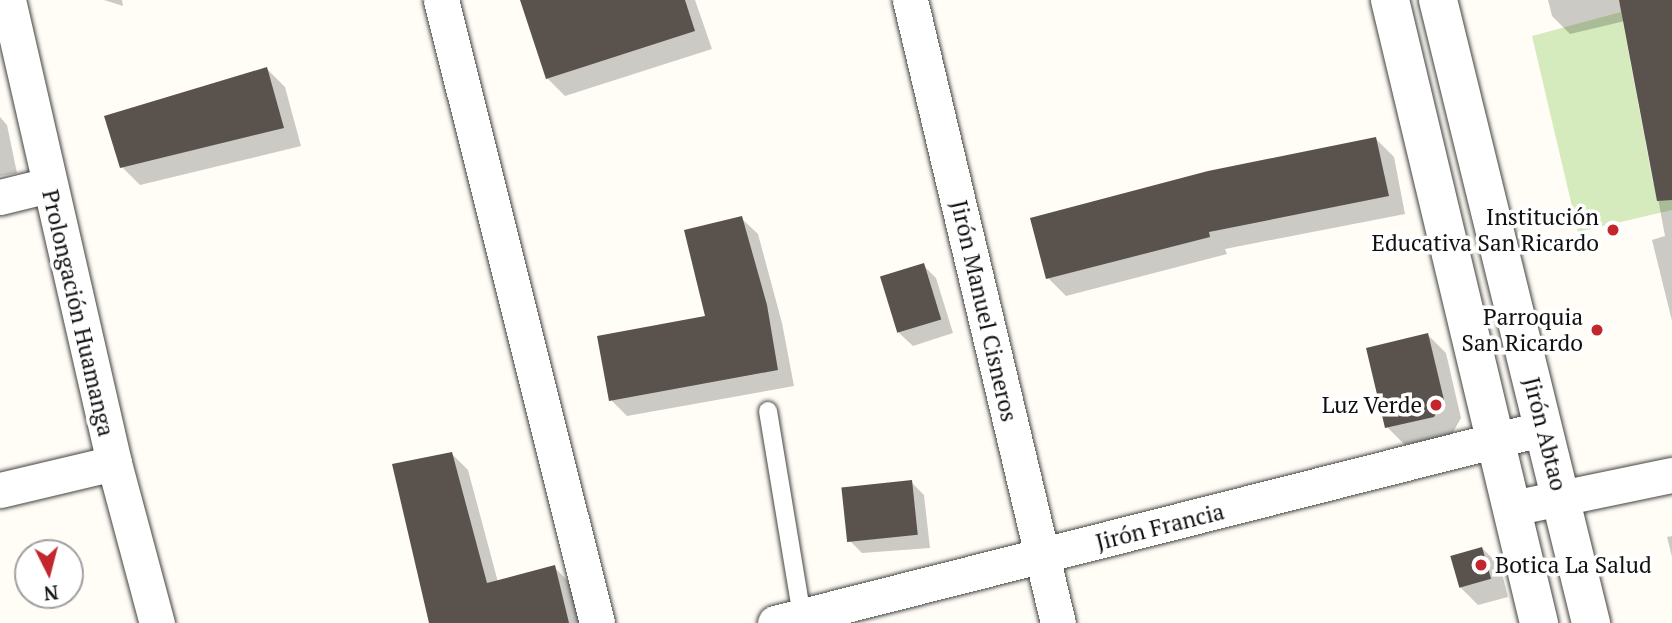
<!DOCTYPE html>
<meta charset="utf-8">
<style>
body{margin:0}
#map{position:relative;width:1672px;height:623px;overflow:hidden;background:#fffdf5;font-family:"PT Serif",serif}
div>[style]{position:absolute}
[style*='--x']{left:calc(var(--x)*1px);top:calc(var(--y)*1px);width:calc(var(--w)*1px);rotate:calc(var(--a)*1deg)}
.green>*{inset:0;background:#d5ebbd}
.shadow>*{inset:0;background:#0003}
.building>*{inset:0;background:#5a524d;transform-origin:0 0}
.roads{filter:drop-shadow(0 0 2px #444) drop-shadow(0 0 2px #444)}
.service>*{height:18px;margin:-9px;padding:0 9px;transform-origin:9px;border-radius:9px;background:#fff}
.minor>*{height:35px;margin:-17.5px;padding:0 17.5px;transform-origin:17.5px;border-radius:17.5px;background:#fff}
.tertiary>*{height:38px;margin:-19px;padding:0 19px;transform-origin:19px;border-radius:19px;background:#fff}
.dots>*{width:19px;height:19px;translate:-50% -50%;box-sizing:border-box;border:4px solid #fff;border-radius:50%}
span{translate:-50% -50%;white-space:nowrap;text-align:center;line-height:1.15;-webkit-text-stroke:7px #fff;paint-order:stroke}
.poi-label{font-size:23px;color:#111}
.right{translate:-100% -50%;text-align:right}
.left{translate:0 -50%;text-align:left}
.street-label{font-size:23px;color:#111}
.north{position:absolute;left:14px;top:539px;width:70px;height:70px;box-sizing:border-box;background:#fff;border:2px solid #a0a0a0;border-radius:50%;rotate:174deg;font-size:19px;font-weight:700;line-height:28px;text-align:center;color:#111}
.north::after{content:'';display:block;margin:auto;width:24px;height:32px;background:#c4262e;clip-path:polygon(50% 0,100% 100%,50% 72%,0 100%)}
</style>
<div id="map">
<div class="green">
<i style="clip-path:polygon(1621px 12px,1653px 183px,1672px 179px,1672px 210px,1578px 232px,1532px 36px)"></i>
</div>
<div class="shadow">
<i style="clip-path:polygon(104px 0,122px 0,123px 6px)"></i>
<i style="clip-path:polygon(522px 0,695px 0,712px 49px,565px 96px,547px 78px)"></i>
<i style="clip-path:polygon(1548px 0,1672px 0,1672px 321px,1652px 240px,1665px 236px,1625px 21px,1570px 34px,1552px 16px)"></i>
<i style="clip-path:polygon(267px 69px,285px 87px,301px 146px,140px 185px,122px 167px)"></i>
<i style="clip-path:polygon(0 117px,7px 125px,17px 173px,0 176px)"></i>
<i style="clip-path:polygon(1376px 139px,1394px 157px,1405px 214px,1225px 249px,1227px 254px,1066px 296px,1048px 278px)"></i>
<i style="clip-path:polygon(741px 218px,758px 234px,782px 323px,794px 386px,627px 416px,611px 400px,707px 318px)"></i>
<i style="clip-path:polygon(923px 265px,936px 278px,953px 333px,913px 346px,899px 333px)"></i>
<i style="clip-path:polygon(1428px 335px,1446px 353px,1461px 418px,1452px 434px,1405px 445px,1387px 427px)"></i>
<i style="clip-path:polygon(451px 453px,468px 470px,498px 582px,554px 567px,571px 584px,581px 623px,430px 623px)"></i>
<i style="clip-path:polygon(911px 482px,924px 495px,930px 548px,862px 553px,849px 540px)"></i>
<i style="clip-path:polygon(1672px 536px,1672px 557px,1667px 537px)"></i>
<i style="clip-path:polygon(1482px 548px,1500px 566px,1508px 597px,1478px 605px,1460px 587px)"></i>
</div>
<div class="building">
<i style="clip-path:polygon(520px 0,685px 0,695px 31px,546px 79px)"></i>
<i style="clip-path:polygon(1619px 0,1672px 0,1672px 200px,1657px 201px)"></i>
<i style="clip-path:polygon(267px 67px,284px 128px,120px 168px,104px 116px)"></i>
<i style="clip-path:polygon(1376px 137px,1389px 196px,1209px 232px,1210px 237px,1046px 279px,1030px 218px,1208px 171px)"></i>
<i style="clip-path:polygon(742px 216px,767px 305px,778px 370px,609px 401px,597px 336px,705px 316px,684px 230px)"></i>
<i style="left:924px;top:263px;width:59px;height:46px;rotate:73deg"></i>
<i style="clip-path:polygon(1428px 333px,1444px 400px,1434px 417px,1385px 428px,1366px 348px)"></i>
<i style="clip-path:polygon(452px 452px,487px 583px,555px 565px,569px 623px,429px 623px,392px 464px)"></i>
<i style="left:912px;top:480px;width:55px;height:71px;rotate:84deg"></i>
<i style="left:1482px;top:547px;width:33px;height:33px;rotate:74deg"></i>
</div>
<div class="roads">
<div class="service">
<i style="--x:768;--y:411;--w:208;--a:80.6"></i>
</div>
<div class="minor">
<i style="--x:8;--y:0;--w:475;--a:77.1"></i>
<i style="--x:114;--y:463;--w:166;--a:75"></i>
<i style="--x:441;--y:0;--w:642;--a:75.94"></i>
<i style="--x:910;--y:0;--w:640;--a:76.64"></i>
<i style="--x:0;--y:197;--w:49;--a:-14"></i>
<i style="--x:0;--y:490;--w:117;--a:-13.3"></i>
<i style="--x:1512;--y:508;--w:163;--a:-11.7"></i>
<i style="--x:775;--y:623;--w:793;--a:-14.23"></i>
</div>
<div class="tertiary">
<i style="--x:1390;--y:0;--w:641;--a:76.55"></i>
<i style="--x:1438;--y:0;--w:642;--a:76.2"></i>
</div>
</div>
<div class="dots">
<i style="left:1613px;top:230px;background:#c4262e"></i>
<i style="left:1597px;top:330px;background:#c4262e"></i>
<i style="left:1436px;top:405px;background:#c4262e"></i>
<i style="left:1481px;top:565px;background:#c4262e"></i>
</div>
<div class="poi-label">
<span class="right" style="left:1599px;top:230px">Institución<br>Educativa San Ricardo</span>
<span class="right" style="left:1583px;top:330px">Parroquia<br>San Ricardo</span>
<span class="right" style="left:1422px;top:405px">Luz Verde</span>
<span class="left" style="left:1495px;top:565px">Botica La Salud</span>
</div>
<div class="street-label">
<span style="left:984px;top:311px;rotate:77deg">Jirón Manuel Cisneros</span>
<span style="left:78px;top:313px;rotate:77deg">Prolongación Huamanga</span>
<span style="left:1545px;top:434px;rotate:76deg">Jirón Abtao</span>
<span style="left:1160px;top:527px;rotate:-14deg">Jirón Francia</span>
</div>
<div class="north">N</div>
</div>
